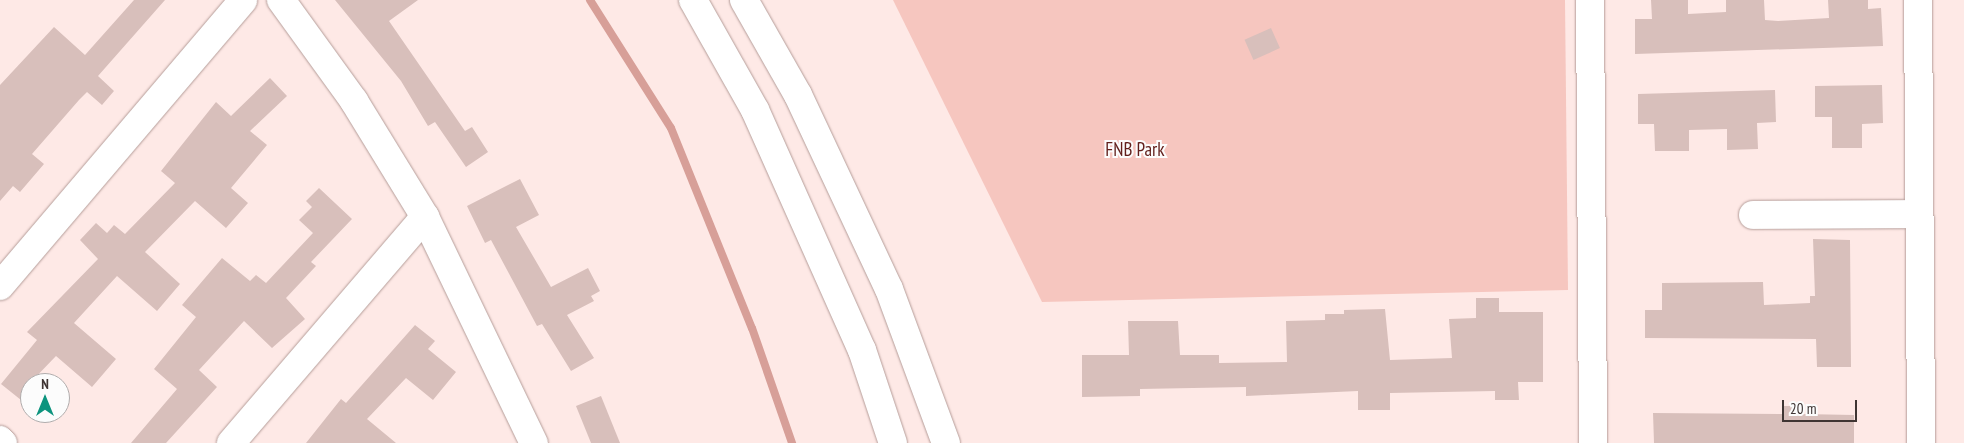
<!DOCTYPE html>
<style>
body{margin:0}
#map{position:relative;width:1964px;height:443px;overflow:hidden;background:#fee9e6;font-family:"PT Sans Narrow",sans-serif}
div>[style]{position:absolute}
[style*='--x']{left:calc(var(--x)*1px);top:calc(var(--y)*1px);width:calc(var(--w)*1px);rotate:calc(var(--a)*1deg)}
.green>*{inset:0;background:#f6c6bf}
.stream>*{height:8px;margin:-4px;padding:0 4px;transform-origin:4px;border-radius:4px;background:#d79f98}
.building>*{inset:0;background:#d8bfbb;transform-origin:0 0}
.roads{filter:drop-shadow(0 0 1px #b59d99) drop-shadow(0 0 1px #b59d99)}
.street>*{height:28px;margin:-14px;padding:0 14px;transform-origin:14px;border-radius:14px;background:#fff}
.primary>*{height:28px;margin:-14px;padding:0 14px;transform-origin:14px;border-radius:14px;background:#fff}
span{translate:-50% -50%;white-space:nowrap;text-align:center;line-height:1.15;-webkit-text-stroke:4px #fcfcfc;paint-order:stroke}
.park-label{font-size:19px;color:#621f1b}
.north{position:absolute;left:20px;top:373px;width:50px;height:50px;box-sizing:border-box;background:#fcfcfc;border:1px solid #b0acac;border-radius:50%;rotate:0deg;font-size:14px;font-weight:700;line-height:20px;text-align:center;color:#3f3533}
.north::after{content:'';display:block;margin:auto;width:18px;height:22px;background:#0d947e;clip-path:polygon(50% 0,100% 100%,50% 72%,0 100%)}
.scale{position:absolute;left:1782px;top:400px;width:75px;height:22px;box-sizing:border-box;border:2px solid #3f3533;border-top:0;padding-left:6px;font-size:15px;line-height:18px;white-space:nowrap;color:#3f3533;-webkit-text-stroke:4px #fcfcfc;paint-order:stroke}
</style>
<div id="map">
<div class="green">
<i style="clip-path:polygon(893px 0,1565px 0,1568px 290px,1042px 302px)"></i>
</div>
<div class="stream">
<i style="--x:590;--y:0;--w:151;--a:57.7"></i>
<i style="--x:671;--y:128;--w:216;--a:68"></i>
<i style="--x:752;--y:328;--w:122;--a:70.8"></i>
</div>
<div class="building">
<i style="clip-path:polygon(134px 0,165px 0,98px 76px,114px 91px,102px 105px,87px 92px,79px 100px,32px 154px,44px 164px,20px 192px,13px 186px,0 201px,0 85px,54px 27px,85px 55px)"></i>
<i style="clip-path:polygon(335px 0,418px 0,389px 21px,465px 131px,472px 127px,488px 152px,466px 167px,435px 122px,428px 126px,401px 81px)"></i>
<i style="clip-path:polygon(1651px 0,1688px 0,1688px 14px,1726px 12px,1726px 0,1764px 0,1765px 20px,1778px 21px,1829px 18px,1828px 0,1868px 0,1868px 9px,1881px 8px,1883px 46px,1635px 54px,1635px 19px,1652px 19px)"></i>
<i style="left:1271px;top:28px;width:22px;height:29px;rotate:66deg"></i>
<i style="clip-path:polygon(270px 78px,287px 96px,250px 131px,267px 145px,231px 188px,248px 203px,226px 228px,195px 201px,145px 252px,180px 284px,157px 311px,117px 276px,74px 323px,116px 359px,92px 387px,56px 356px,30px 383px,21px 400px,1px 384px,37px 340px,27px 332px,98px 259px,80px 240px,96px 223px,107px 233px,114px 225px,125px 234px,175px 183px,161px 171px,216px 102px,231px 116px)"></i>
<i style="clip-path:polygon(1882px 85px,1883px 123px,1862px 124px,1862px 148px,1832px 148px,1832px 117px,1815px 117px,1815px 86px)"></i>
<i style="clip-path:polygon(1775px 90px,1776px 122px,1757px 123px,1758px 149px,1727px 150px,1727px 129px,1689px 130px,1689px 151px,1655px 151px,1654px 124px,1638px 124px,1638px 94px)"></i>
<i style="clip-path:polygon(520px 179px,539px 215px,516px 227px,551px 287px,588px 268px,600px 291px,591px 296px,594px 301px,567px 315px,594px 358px,571px 371px,542px 324px,537px 326px,491px 240px,485px 243px,467px 206px)"></i>
<i style="clip-path:polygon(319px 188px,352px 219px,311px 262px,316px 266px,286px 298px,305px 319px,272px 348px,244px 321px,199px 370px,217px 387px,166px 443px,131px 443px,177px 389px,154px 369px,196px 317px,182px 305px,222px 258px,250px 281px,256px 275px,266px 283px,313px 233px,299px 220px,312px 207px,306px 201px)"></i>
<i style="clip-path:polygon(1813px 239px,1850px 240px,1851px 367px,1817px 367px,1816px 339px,1645px 338px,1645px 310px,1662px 310px,1662px 283px,1763px 282px,1764px 305px,1810px 303px,1810px 296px,1815px 296px)"></i>
<i style="clip-path:polygon(1476px 298px,1499px 298px,1499px 312px,1543px 312px,1543px 382px,1518px 382px,1519px 400px,1495px 400px,1495px 391px,1390px 393px,1390px 410px,1358px 410px,1358px 391px,1246px 396px,1246px 387px,1140px 389px,1140px 396px,1082px 397px,1082px 355px,1129px 355px,1128px 321px,1178px 321px,1180px 355px,1219px 355px,1219px 363px,1287px 362px,1286px 321px,1325px 320px,1325px 314px,1344px 314px,1344px 310px,1385px 309px,1390px 360px,1452px 358px,1449px 319px,1476px 318px)"></i>
<i style="clip-path:polygon(415px 325px,435px 341px,428px 349px,456px 372px,433px 400px,406px 378px,367px 419px,396px 443px,306px 443px,341px 399px,346px 403px)"></i>
<i style="clip-path:polygon(601px 396px,620px 443px,591px 443px,576px 406px)"></i>
<i style="clip-path:polygon(1783px 406px,1802px 406px,1802px 414px,1854px 415px,1854px 443px,1654px 443px,1653px 413px,1783px 414px)"></i>
</div>
<div class="roads">
<div class="street">
<i style="--x:281;--y:0;--w:125;--a:54.1"></i>
<i style="--x:354;--y:101;--w:136;--a:58.5"></i>
<i style="--x:425;--y:217;--w:251;--a:64.3"></i>
<i style="--x:1590;--y:0;--w:443;--a:89.6"></i>
<i style="--x:1918;--y:0;--w:443;--a:89.6"></i>
<i style="--x:1753;--y:215;--w:164;--a:-0.3"></i>
<i style="--x:0;--y:286;--w:375;--a:-49.6"></i>
<i style="--x:0;--y:440;--w:4;--a:45"></i>
<i style="--x:231;--y:443;--w:298;--a:-49.4"></i>
</div>
<div class="primary">
<i style="--x:693;--y:0;--w:126;--a:60.6"></i>
<i style="--x:755;--y:110;--w:263;--a:66"></i>
<i style="--x:862;--y:350;--w:98;--a:71.6"></i>
<i style="--x:744;--y:0;--w:109;--a:60.4"></i>
<i style="--x:798;--y:95;--w:214;--a:64.9"></i>
<i style="--x:889;--y:289;--w:164;--a:69.7"></i>
</div>
</div>
<div class="park-label">
<span style="left:1135px;top:150px">FNB Park</span>
</div>
<div class="north">N</div>
<div class="scale">20 m</div>
</div>
